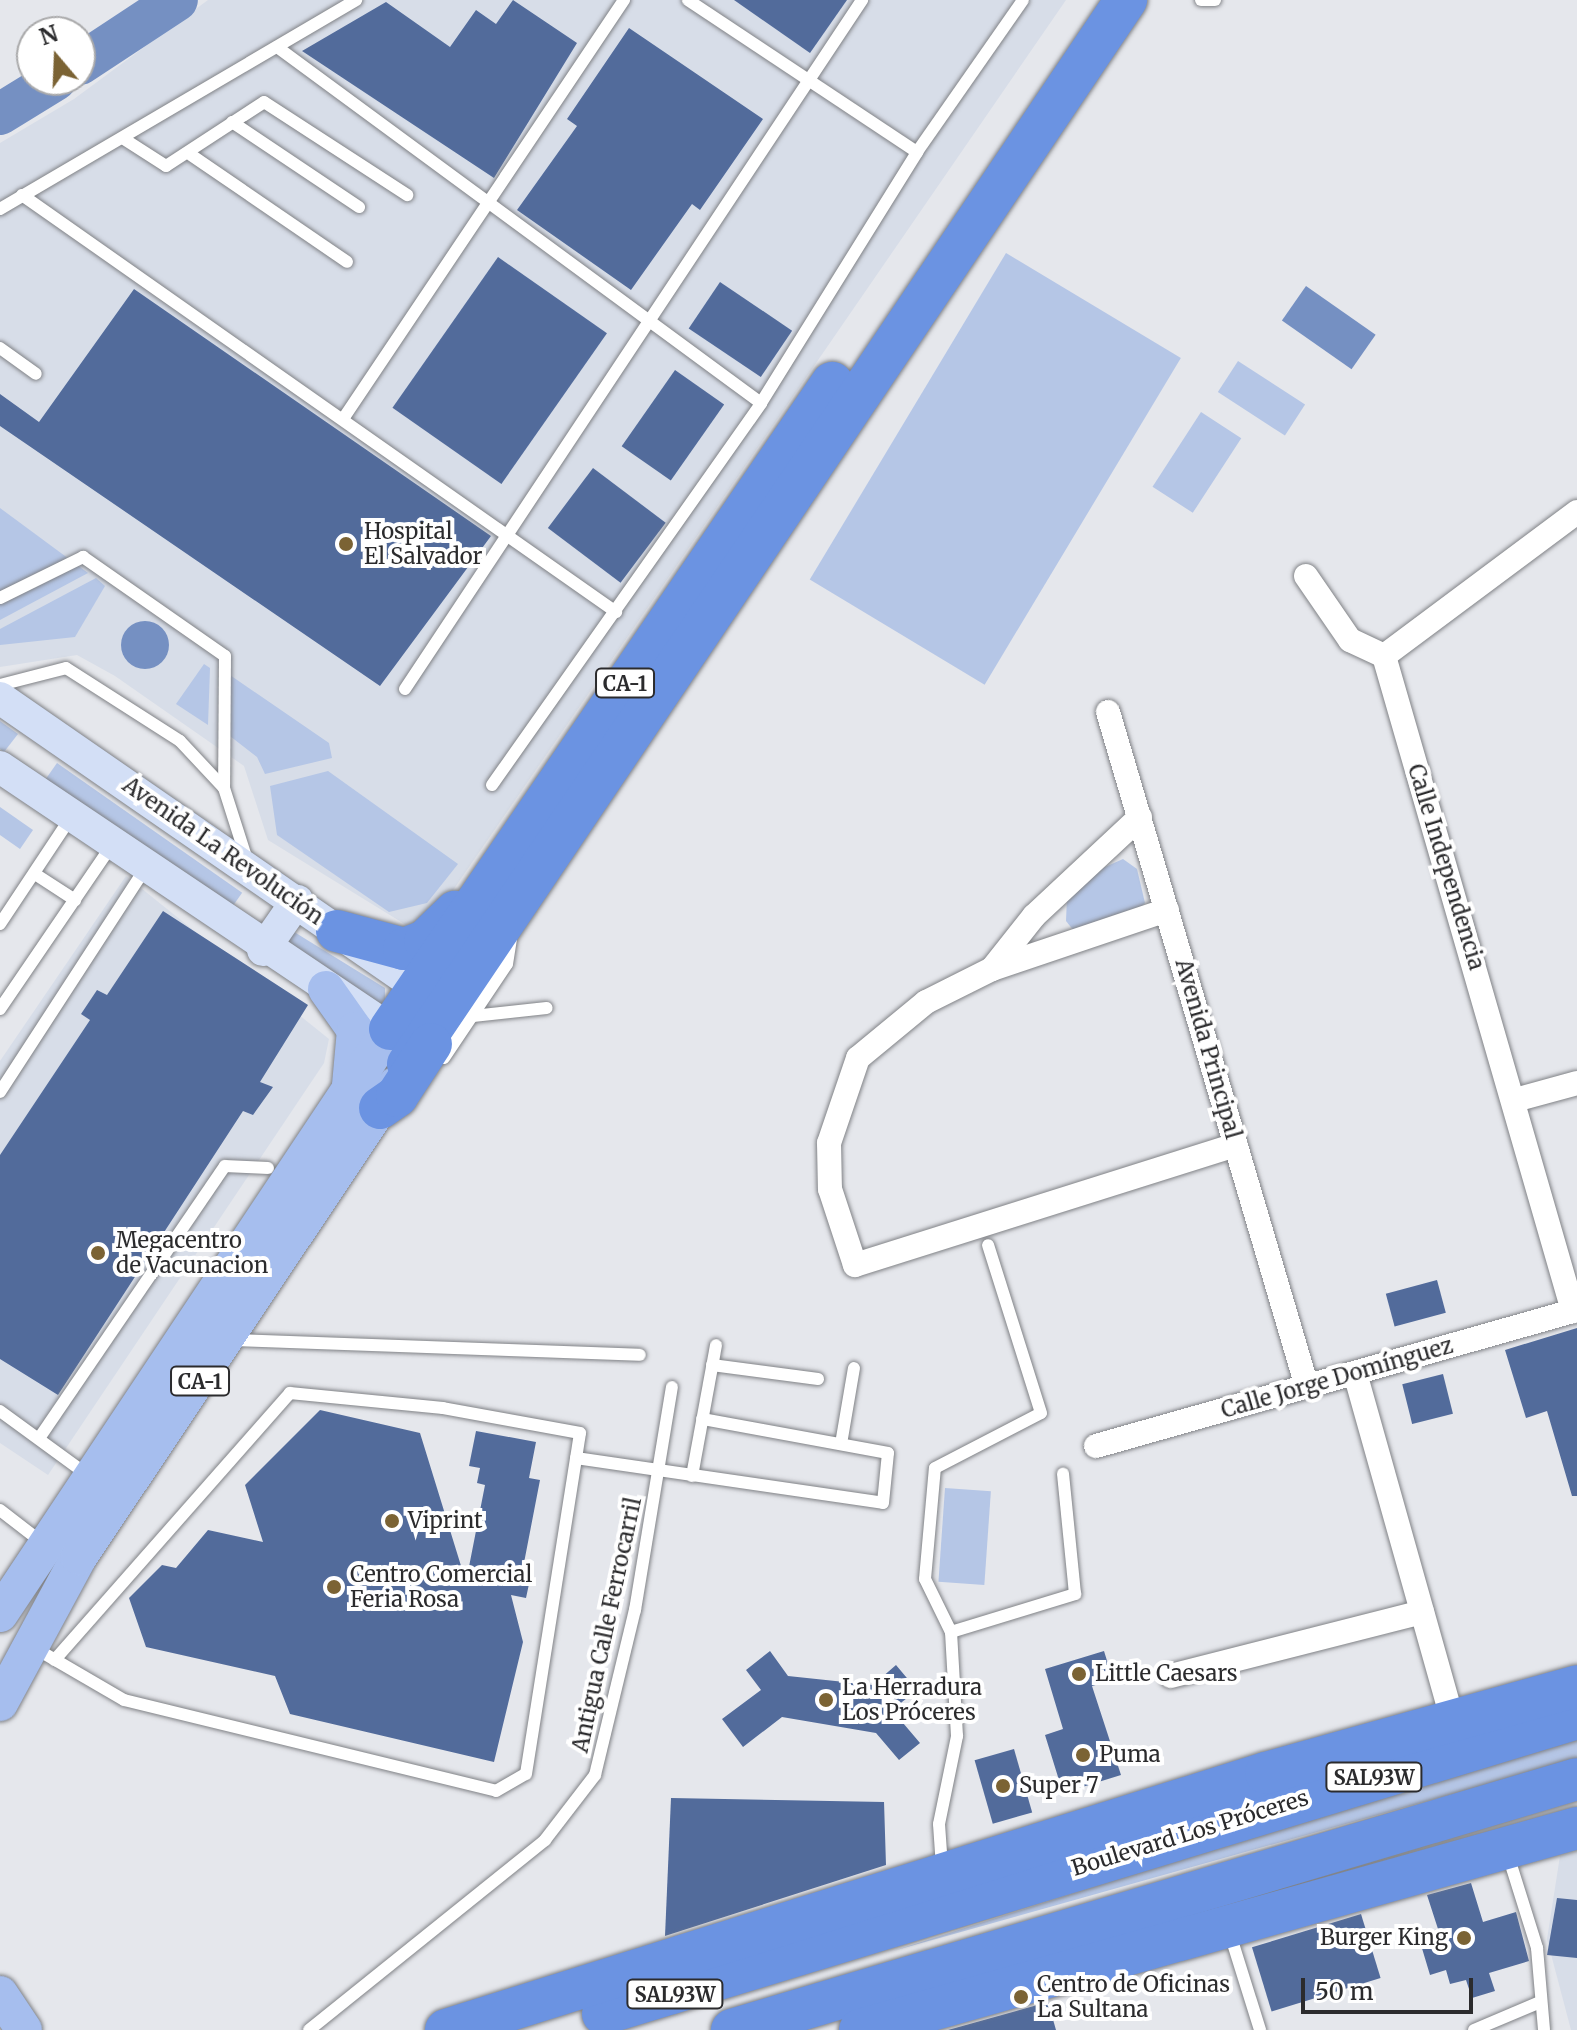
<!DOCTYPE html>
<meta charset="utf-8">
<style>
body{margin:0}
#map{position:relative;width:1577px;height:2030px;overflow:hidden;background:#e5e7ec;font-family:Merriweather,serif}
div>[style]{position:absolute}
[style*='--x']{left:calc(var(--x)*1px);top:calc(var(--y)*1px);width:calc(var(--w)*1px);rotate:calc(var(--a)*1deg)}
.built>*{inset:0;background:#d7dde8}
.green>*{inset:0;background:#b5c6e6;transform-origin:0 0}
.water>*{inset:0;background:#7590c2;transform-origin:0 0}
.round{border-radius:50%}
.river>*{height:42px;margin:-21px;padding:0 21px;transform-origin:21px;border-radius:21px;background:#7590c2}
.building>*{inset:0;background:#526b9b;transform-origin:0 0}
.roads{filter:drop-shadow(0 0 2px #808286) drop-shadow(0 0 2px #808286)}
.lane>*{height:12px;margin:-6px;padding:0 6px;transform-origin:6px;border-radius:6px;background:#fff}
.street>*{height:24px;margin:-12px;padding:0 12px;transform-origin:12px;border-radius:12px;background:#fff}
.secondary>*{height:32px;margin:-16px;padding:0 16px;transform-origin:16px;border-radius:16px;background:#d3dff6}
.primary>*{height:36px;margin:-18px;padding:0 18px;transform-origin:18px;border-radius:18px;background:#a6beee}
.highway>*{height:42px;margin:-21px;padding:0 21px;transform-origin:21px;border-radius:21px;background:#6b93e2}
.dots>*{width:22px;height:22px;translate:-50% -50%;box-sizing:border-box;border:4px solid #fff;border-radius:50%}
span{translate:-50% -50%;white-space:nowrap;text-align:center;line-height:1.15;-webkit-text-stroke:8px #fff;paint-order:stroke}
.shield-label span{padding:2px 6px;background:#fff;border:2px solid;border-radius:6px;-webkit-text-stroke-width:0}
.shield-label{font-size:20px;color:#2b2b2d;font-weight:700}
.poi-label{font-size:22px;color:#2b2b2d}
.left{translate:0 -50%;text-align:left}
.right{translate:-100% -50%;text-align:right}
.street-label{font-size:22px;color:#2b2b2d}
.north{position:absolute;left:16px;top:16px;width:80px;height:80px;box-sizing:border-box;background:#fff;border:2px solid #aaaaab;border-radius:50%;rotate:341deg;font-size:22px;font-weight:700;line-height:32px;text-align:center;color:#2b2b2d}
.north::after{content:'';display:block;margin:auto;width:28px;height:36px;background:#7b6334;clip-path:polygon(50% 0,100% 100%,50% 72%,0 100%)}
.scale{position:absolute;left:1301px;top:1978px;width:172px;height:36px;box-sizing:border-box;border:4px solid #2b2b2d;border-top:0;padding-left:10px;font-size:24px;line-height:28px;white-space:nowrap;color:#2b2b2d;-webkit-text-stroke:6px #fff;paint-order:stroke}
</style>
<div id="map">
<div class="built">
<i style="clip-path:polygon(208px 0,1066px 0,436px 915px,406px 925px,268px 840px,244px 766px,115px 676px,77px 655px,0 667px,0 143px,74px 99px)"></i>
<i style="clip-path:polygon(126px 876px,329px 1039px,324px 1063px,48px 1475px,0 1443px,0 1061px)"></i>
<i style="clip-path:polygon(1577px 1851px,1577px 2030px,1571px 2030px,1547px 1939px,1560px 1856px)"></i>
</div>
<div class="green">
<i style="left:1006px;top:253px;width:204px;height:381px;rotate:31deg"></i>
<i style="left:1238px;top:361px;width:80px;height:37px;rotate:33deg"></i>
<i style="left:1201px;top:412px;width:48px;height:89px;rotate:33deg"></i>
<i style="clip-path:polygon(0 508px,88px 573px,0 620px)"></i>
<i style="clip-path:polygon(96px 578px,105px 586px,75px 637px,0 645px,0 629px)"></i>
<i style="clip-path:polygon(204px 664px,210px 668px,208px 725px,176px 704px)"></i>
<i style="clip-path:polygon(227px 673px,329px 743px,332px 758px,265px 774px,257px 757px,226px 733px)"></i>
<i style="clip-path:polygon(0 721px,18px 734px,4px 752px,0 749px)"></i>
<i style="left:57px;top:763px;width:226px;height:23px;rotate:35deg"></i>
<i style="clip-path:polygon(328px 771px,458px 864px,427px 903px,389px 912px,277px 835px,270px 786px)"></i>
<i style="clip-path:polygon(0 807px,33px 830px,20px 849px,0 835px)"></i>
<i style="clip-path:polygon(1123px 859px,1137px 869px,1145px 903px,1136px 913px,1074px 931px,1066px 921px,1067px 897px,1087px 875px)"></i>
<i style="clip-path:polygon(291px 930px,385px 988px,385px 1002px,379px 1006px,286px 945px)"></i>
<i style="left:945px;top:1488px;width:46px;height:94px;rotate:4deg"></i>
<i style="clip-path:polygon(1577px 1739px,1577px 1759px,893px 1951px,1215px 1848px)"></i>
</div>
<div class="water">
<i style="left:1306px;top:286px;width:85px;height:42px;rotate:35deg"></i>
<i class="round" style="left:121px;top:621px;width:48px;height:48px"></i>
</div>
<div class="river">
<i style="--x:80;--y:64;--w:116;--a:-33.4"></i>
<i style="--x:0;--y:114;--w:65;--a:-31.7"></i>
</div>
<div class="building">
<i style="clip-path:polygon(513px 0,577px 43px,494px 178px,302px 51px,386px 2px,450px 47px,476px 10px,496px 24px)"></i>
<i style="clip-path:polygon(734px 0,847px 0,810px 53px)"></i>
<i style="clip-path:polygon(629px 28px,763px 119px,700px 210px,692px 204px,631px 290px,517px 210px,577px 126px,567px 119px)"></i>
<i style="left:498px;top:257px;width:133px;height:184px;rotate:35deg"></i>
<i style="left:720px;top:282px;width:87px;height:56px;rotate:34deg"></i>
<i style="clip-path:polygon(134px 289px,491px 536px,380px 686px,0 426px,0 394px,39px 422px)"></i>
<i style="left:675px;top:370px;width:60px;height:93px;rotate:35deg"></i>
<i style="left:593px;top:468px;width:91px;height:75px;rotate:37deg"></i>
<i style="clip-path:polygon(163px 911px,308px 1005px,260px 1082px,273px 1087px,253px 1115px,243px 1111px,58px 1395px,0 1359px,0 1155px,90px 1020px,81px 1014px,97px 990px,107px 995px)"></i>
<i style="left:1437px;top:1280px;width:34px;height:53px;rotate:75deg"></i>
<i style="clip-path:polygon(1577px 1328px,1577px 1496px,1572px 1496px,1547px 1411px,1526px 1418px,1505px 1350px)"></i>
<i style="left:1443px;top:1374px;width:41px;height:42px;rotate:76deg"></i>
<i style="clip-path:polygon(320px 1410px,420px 1433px,466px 1582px,485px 1485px,477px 1483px,480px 1468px,469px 1466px,476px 1431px,536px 1442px,529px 1478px,540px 1480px,523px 1568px,532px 1570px,526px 1598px,511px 1595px,523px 1642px,494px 1762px,290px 1714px,275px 1676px,146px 1647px,129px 1598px,162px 1565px,176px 1568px,208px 1530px,263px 1542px,245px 1485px)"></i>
<i style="clip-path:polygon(770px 1651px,788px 1676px,873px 1685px,896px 1665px,917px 1690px,892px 1710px,920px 1743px,899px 1760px,876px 1733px,782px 1717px,743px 1747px,722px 1719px,761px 1690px,746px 1670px)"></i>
<i style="clip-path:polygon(1104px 1651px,1113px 1680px,1092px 1686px,1121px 1775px,1063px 1793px,1045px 1735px,1063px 1729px,1045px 1669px)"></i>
<i style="left:1014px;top:1749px;width:66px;height:41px;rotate:74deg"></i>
<i style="clip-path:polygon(671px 1798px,884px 1802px,886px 1865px,665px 1936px)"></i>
<i style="clip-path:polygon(1471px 1883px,1483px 1922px,1516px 1912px,1529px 1961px,1489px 1973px,1495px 1991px,1472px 1998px,1466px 1980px,1450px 1984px,1446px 1970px,1430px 1975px,1418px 1935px,1438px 1929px,1427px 1895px)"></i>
<i style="clip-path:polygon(1557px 1898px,1577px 1900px,1577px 1958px,1547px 1955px)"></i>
<i style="left:1361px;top:1914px;width:67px;height:114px;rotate:73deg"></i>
<i style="clip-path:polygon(1048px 2002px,1056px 2030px,948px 2030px)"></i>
</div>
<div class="roads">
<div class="lane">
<i style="--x:688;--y:0;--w:275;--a:33.6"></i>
<i style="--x:1201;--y:0;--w:14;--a:0"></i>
<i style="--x:277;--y:47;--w:601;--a:36.34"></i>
<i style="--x:232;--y:122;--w:153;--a:33.8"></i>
<i style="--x:124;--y:139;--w:50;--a:32.7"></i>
<i style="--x:166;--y:166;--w:117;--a:-33.1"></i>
<i style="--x:264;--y:102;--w:171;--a:33"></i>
<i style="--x:191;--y:155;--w:189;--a:34.4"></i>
<i style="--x:22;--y:195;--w:726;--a:35.07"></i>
<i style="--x:0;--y:209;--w:413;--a:-30.4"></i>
<i style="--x:0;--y:348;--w:44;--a:35.8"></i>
<i style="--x:345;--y:416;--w:501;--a:-56.15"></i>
<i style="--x:0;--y:598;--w:93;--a:-26.3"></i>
<i style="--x:83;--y:557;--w:173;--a:34.9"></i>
<i style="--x:225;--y:656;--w:132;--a:90.4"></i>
<i style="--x:0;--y:685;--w:68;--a:-14.4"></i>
<i style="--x:66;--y:668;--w:135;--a:32.6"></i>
<i style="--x:180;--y:741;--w:64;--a:46.9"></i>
<i style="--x:224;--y:788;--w:76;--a:72.3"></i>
<i style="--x:405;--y:689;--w:827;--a:-56.44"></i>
<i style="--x:492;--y:785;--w:467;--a:-54.8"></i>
<i style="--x:761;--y:403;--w:296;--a:-58.1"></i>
<i style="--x:917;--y:152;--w:185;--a:-55.1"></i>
<i style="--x:35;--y:874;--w:48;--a:33"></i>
<i style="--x:0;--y:924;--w:128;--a:-56.4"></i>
<i style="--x:0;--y:1009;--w:199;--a:-55.7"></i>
<i style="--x:473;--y:1016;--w:74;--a:-6.2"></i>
<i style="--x:444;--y:1058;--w:113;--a:-56.2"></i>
<i style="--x:507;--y:964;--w:31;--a:-81"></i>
<i style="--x:0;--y:1092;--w:266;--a:-57"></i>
<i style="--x:234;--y:1340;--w:406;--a:2.1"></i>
<i style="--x:712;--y:1365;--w:107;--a:7.5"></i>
<i style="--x:0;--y:1411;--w:110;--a:36.1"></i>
<i style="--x:40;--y:1437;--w:328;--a:-55.7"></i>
<i style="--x:225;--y:1166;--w:43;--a:2.7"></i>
<i style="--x:841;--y:1444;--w:77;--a:-80.3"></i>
<i style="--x:576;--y:1458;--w:310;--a:8.3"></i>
<i style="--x:883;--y:1503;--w:50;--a:-84.3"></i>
<i style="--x:888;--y:1453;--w:189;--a:-169.6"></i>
<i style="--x:692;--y:1476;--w:133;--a:-79.6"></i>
<i style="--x:0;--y:1510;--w:56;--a:37.7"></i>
<i style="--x:951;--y:1632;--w:59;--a:-116.1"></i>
<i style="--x:925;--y:1579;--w:111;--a:-84.9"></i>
<i style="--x:935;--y:1468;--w:119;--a:-27.4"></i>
<i style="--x:1041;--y:1413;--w:176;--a:-107.5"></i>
<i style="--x:33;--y:1647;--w:105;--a:30.2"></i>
<i style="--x:124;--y:1700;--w:383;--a:13.7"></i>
<i style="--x:496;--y:1791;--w:34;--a:-30"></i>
<i style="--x:526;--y:1774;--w:345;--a:-81"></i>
<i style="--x:580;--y:1433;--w:139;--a:-169.7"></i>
<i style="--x:443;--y:1408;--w:154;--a:-174.4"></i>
<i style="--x:290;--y:1393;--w:356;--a:131.4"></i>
<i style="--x:1507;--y:1852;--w:101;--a:72.6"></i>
<i style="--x:1537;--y:1948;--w:82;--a:85.1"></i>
<i style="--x:942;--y:1867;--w:43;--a:-94"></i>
<i style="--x:939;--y:1824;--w:90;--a:-78.4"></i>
<i style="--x:957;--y:1736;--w:104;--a:-93.3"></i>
<i style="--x:951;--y:1632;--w:130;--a:-17"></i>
<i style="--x:1075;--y:1594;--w:121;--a:-95.7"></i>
<i style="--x:1230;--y:1934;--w:101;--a:72.6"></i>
<i style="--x:309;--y:2030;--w:303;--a:-38.8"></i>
<i style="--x:545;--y:1840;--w:82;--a:-52.4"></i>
<i style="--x:595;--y:1775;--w:170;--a:-76.4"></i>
<i style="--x:635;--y:1610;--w:226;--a:-80.6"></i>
<i style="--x:1474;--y:2030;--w:69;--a:-22.9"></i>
</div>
<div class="street">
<i style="--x:1306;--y:576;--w:78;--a:55.5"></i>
<i style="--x:1350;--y:640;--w:38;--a:25"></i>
<i style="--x:1384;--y:656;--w:682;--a:73.9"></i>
<i style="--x:1384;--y:656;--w:241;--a:-36.7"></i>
<i style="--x:1108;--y:712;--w:704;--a:73.57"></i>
<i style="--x:1167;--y:910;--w:185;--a:161.4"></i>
<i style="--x:992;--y:969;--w:74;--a:153.4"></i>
<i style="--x:926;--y:1002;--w:88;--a:140.5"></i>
<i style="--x:858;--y:1058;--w:90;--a:108.8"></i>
<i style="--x:829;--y:1143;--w:46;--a:88.8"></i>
<i style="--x:830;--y:1189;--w:80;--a:71.8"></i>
<i style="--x:855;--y:1265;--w:399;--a:-17.5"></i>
<i style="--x:992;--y:969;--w:68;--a:-51.6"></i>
<i style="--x:1034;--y:916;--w:145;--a:-43"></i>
<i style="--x:1515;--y:1100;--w:64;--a:-15.3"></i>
<i style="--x:1355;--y:1373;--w:362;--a:74.3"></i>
<i style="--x:1096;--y:1446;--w:500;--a:-15.8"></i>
<i style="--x:1171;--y:1676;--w:259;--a:-14.3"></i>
</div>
<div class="secondary">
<i style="--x:0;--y:698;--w:533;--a:34.67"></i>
<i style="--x:0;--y:767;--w:493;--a:33.9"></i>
<i style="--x:263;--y:950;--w:60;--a:-55.2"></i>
</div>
<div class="primary">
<i style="--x:326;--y:989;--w:50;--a:54.7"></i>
<i style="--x:355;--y:1030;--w:55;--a:95.2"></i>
<i style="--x:0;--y:1614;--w:703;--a:-56.31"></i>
<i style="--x:0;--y:1703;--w:166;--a:-61.6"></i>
<i style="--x:79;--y:1557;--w:568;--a:-56.2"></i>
<i style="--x:0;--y:1994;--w:43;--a:56.3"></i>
</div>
<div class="highway">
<i style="--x:337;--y:931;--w:69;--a:15"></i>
<i style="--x:404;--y:949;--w:22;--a:-21"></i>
<i style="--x:425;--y:941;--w:42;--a:-44"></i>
<i style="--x:390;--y:1029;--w:783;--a:-55.62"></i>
<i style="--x:408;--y:1064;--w:1284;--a:-55.99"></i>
<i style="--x:380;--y:1108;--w:21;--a:-35"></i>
<i style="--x:397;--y:1096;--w:62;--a:-56.8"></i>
<i style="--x:603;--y:2014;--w:1018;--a:-16.9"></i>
<i style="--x:446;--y:2030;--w:859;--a:-17.4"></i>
<i style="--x:1266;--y:1773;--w:323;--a:-15.6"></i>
<i style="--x:732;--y:2030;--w:881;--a:-16.54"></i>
<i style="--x:860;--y:2030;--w:745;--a:-15.73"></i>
</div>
</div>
<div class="dots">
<i style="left:346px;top:544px;background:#7b6334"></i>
<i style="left:98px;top:1253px;background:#7b6334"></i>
<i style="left:392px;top:1521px;background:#7b6334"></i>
<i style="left:334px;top:1587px;background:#7b6334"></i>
<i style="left:1079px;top:1674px;background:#7b6334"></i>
<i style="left:826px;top:1700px;background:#7b6334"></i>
<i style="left:1083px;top:1755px;background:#7b6334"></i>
<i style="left:1003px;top:1786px;background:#7b6334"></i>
<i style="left:1464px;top:1938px;background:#7b6334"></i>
<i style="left:1021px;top:1997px;background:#7b6334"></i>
</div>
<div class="shield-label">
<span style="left:625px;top:683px">CA-1</span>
<span style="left:200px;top:1381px">CA-1</span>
<span style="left:1374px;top:1777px">SAL93W</span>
<span style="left:675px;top:1994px">SAL93W</span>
</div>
<div class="poi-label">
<span class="left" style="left:364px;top:544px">Hospital<br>El Salvador</span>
<span class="left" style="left:116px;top:1253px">Megacentro<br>de Vacunacion</span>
<span class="left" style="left:408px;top:1521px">Viprint</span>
<span class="left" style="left:350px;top:1587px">Centro Comercial<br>Feria Rosa</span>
<span class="left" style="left:1095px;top:1674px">Little Caesars</span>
<span class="left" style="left:842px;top:1700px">La Herradura<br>Los Próceres</span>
<span class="left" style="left:1099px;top:1755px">Puma</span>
<span class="left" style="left:1019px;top:1786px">Super 7</span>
<span class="right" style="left:1448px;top:1938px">Burger King</span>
<span class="left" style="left:1037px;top:1997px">Centro de Oficinas<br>La Sultana</span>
</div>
<div class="street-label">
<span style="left:223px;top:851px;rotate:35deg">Avenida La Revolución</span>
<span style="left:1446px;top:867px;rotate:73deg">Calle Independencia</span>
<span style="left:1208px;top:1049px;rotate:74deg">Avenida Principal</span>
<span style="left:1337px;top:1378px;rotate:-16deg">Calle Jorge Domínguez</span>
<span style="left:607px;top:1625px;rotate:-78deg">Antigua Calle Ferrocarril</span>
<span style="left:1190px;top:1833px;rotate:-17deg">Boulevard Los Próceres</span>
</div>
<div class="north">N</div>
<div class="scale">50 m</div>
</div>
